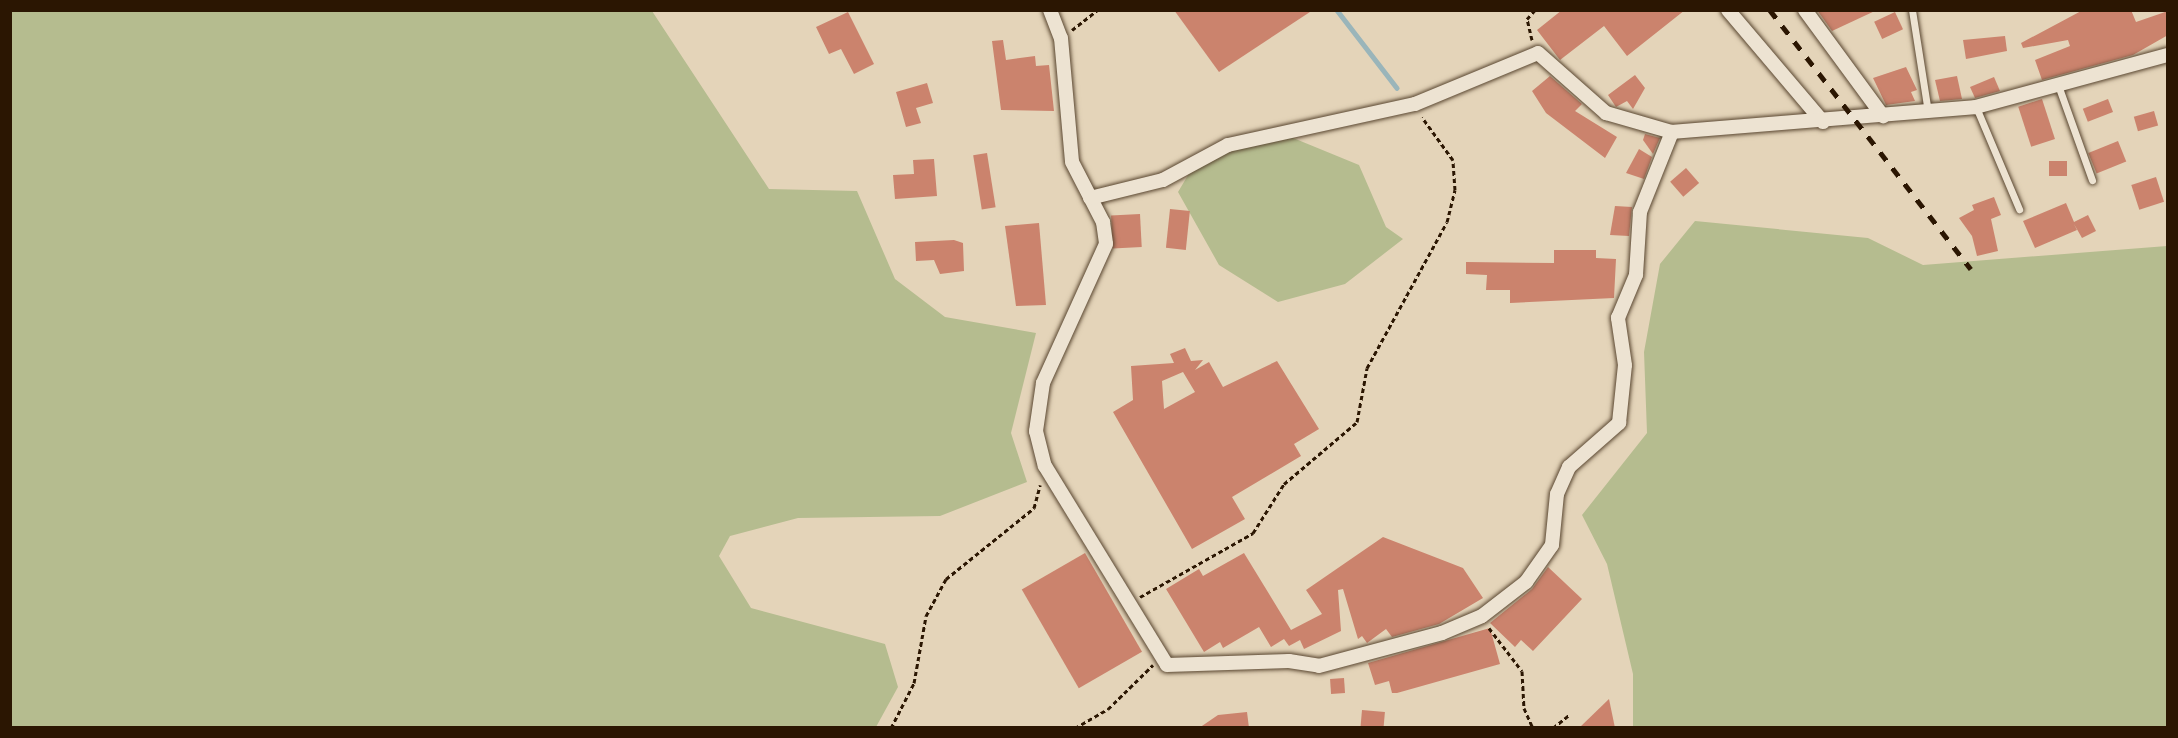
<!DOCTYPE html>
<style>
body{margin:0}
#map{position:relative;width:2178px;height:738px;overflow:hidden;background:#e4d4b9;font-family:"Gentium Book Plus",serif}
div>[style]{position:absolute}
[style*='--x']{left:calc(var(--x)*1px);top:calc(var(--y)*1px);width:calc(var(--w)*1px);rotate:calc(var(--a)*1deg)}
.green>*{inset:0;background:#b5bc8f}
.stream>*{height:4.5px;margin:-2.25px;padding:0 2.25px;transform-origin:2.25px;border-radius:2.25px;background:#9ab5ba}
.building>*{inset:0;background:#cb836d;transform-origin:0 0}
.path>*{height:3px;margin-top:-1.5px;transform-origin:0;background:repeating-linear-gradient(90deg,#2b1602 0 4.5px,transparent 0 7.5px)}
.roads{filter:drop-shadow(0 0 2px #594630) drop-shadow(0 0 2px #594630)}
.lane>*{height:7px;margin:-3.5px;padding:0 3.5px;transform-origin:3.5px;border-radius:3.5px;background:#ede3d2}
.street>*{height:14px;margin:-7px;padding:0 7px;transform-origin:7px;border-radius:7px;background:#ede3d2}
.rail>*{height:4.5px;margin-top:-2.25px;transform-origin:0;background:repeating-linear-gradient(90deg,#2b1602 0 10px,transparent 0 20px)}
span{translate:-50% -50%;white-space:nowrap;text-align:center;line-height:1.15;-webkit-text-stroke:6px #ede3d2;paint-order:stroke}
.frame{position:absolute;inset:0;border:12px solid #2b1602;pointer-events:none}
</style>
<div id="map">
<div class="green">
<i style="clip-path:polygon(10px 11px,652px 11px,769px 189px,857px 191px,895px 279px,945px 317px,1036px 333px,1011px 433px,1027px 482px,940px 516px,798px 518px,730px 536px,719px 556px,751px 608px,885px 644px,898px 687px,876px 727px,11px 727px)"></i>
<i style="clip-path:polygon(1281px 133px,1359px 165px,1386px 227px,1403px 239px,1345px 284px,1278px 302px,1219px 265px,1178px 192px,1200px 155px)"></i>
<i style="clip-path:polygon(1695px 221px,1868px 238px,1923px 265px,2167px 246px,2167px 727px,1633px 727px,1633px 674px,1607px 564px,1582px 515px,1647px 433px,1644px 352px,1660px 264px)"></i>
</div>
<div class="stream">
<i style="--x:1337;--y:10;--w:98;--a:52.4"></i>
</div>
<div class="building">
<i style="clip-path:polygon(1174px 10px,1313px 10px,1219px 72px)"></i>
<i style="clip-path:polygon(1562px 10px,1685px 10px,1627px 56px,1604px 26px,1560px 60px,1537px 30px)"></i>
<i style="clip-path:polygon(1817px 10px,1877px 10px,1832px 31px)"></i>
<i style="clip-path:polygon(2083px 10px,2131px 10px,2136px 22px,2168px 11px,2168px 35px,2133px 55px,2042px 80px,2035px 60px,2070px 46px,2068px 40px,2023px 48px,2021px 43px)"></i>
<i style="clip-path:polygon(848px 12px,874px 64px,854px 74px,841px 49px,829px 54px,816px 27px)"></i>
<i style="left:1895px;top:12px;width:19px;height:23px;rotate:65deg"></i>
<i style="clip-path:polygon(2005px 36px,2007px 51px,1966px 59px,1963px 40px)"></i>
<i style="clip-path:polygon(1003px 40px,1006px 60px,1035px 56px,1036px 66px,1049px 65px,1054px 111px,1001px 110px,992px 41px)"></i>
<i style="clip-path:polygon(1906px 67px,1917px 90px,1911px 92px,1915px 101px,1886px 105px,1873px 78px)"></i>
<i style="clip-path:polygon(1635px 75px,1645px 88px,1633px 109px,1627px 101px,1616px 107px,1608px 95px)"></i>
<i style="clip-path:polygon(1550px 76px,1582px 104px,1575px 111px,1617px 137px,1605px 158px,1546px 113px,1532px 91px)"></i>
<i style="clip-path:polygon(1957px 76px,1962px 99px,1940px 101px,1935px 80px)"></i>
<i style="clip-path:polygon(1994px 77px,2000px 91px,1975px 98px,1970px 87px)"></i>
<i style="clip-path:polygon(927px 83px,933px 103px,916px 108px,921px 123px,906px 127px,896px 92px)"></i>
<i style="left:2042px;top:99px;width:42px;height:25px;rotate:72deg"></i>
<i style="left:2108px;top:99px;width:14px;height:27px;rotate:69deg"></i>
<i style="left:2154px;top:111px;width:15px;height:21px;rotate:74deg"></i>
<i style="clip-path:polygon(1645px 134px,1660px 138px,1653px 154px,1643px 140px)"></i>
<i style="left:2118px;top:141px;width:22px;height:32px;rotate:68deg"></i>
<i style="clip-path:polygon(1639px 149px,1652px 157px,1644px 179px,1626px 173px)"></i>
<i style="left:987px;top:153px;width:55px;height:14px;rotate:81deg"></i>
<i style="clip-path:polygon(934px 159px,937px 196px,895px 199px,893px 175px,914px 174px,913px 160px)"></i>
<i style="left:2049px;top:161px;width:18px;height:15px"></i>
<i style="left:1686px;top:168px;width:20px;height:21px;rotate:49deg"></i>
<i style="left:2156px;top:177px;width:26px;height:26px;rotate:72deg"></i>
<i style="clip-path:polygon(1994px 197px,2001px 215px,1991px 219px,1998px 251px,1977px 256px,1972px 236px,1959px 218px,1974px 210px,1972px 205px)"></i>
<i style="clip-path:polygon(2066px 203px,2074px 222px,2088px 215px,2096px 231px,2082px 238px,2074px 224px,2077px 230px,2035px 248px,2023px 221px)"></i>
<i style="clip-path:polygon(1615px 206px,1632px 207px,1629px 236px,1610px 235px)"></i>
<i style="left:1170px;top:209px;width:20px;height:39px;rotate:6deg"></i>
<i style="left:1140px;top:214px;width:33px;height:29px;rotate:87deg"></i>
<i style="clip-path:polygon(1039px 223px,1046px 305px,1016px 306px,1005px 226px)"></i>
<i style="clip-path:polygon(954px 240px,963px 243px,964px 271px,940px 274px,934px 260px,916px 261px,915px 242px)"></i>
<i style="clip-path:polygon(1554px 250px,1596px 250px,1596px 258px,1616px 259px,1614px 298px,1510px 303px,1510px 290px,1486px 290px,1487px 275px,1466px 274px,1466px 262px,1554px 263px)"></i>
<i style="clip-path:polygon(evenodd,1185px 348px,1191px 361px,1203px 360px,1195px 370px,1209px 362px,1223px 387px,1277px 361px,1319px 429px,1294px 444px,1301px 456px,1232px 497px,1245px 519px,1192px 549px,1113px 412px,1133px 400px,1131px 366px,1174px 363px,1170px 354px,1185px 348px,1183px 372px,1195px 392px,1164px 409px,1162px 381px,1183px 372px)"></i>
<i style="clip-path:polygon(1383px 537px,1463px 568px,1483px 598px,1439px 624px,1392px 637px,1386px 629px,1367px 643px,1362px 636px,1358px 639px,1343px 589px,1338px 590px,1341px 631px,1304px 649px,1300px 640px,1289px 646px,1284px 639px,1271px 647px,1259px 627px,1223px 648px,1220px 642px,1204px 652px,1166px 589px,1199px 569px,1203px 576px,1244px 553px,1291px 630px,1322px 614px,1306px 590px)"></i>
<i style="left:1085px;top:553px;width:114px;height:73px;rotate:60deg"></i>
<i style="clip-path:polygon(1548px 567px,1582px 599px,1533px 651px,1521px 640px,1515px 647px,1490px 623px,1532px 589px)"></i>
<i style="clip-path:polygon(1490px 628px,1500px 664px,1397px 693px,1392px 693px,1389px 681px,1375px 685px,1368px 663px)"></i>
<i style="left:1344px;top:678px;width:15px;height:14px;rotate:86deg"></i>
<i style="clip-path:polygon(1609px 699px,1615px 728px,1579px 728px)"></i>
<i style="left:1362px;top:710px;width:23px;height:16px;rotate:5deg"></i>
<i style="clip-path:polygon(1247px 712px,1249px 728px,1199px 728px,1218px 715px)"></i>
</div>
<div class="path">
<i style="--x:1072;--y:30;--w:33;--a:-38"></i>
<i style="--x:1532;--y:40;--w:22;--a:-103"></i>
<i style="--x:1527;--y:19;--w:12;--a:-48"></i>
<i style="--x:1140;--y:597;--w:130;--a:-29.5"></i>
<i style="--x:1253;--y:533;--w:58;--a:-57.7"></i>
<i style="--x:1284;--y:484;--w:96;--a:-40.3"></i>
<i style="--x:1357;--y:422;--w:55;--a:-79.5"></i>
<i style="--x:1367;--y:368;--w:166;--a:-61.3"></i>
<i style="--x:1447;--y:222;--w:33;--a:-76"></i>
<i style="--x:1455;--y:190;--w:30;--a:-94"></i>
<i style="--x:1453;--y:160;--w:53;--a:-125.8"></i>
<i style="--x:1489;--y:628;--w:54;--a:52.5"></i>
<i style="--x:1522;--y:671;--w:37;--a:87"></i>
<i style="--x:1524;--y:708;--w:22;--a:66"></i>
<i style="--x:891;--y:728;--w:51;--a:-62.9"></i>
<i style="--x:914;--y:683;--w:68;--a:-79.8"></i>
<i style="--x:926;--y:616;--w:42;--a:-61.6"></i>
<i style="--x:946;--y:579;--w:113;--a:-38.9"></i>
<i style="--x:1034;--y:508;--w:24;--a:-75"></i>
<i style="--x:1075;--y:728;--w:38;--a:-30"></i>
<i style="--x:1108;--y:709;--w:63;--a:-44.4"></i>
<i style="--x:1553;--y:728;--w:22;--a:-39"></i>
</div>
<div class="roads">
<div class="lane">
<i style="--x:1912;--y:10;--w:103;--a:81.1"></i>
<i style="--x:2058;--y:85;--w:101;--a:70.3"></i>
<i style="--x:1976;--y:107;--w:111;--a:67.1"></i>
</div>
<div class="street">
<i style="--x:1050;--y:10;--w:30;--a:69"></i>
<i style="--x:1061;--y:38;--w:124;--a:84.9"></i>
<i style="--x:1072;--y:162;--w:68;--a:62.7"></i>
<i style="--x:1103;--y:222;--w:22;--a:82"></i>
<i style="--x:1106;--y:244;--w:153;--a:114.4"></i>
<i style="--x:1043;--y:383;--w:49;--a:98.3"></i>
<i style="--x:1036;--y:431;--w:36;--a:76"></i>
<i style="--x:1045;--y:466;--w:233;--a:58.5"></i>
<i style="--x:1167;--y:665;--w:122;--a:-1.9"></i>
<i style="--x:1289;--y:661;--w:30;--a:9"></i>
<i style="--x:1319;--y:666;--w:127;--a:-15"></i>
<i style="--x:1442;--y:633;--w:43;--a:-23"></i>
<i style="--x:1482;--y:616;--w:56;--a:-37.7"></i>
<i style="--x:1526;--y:582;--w:45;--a:-54.9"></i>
<i style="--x:1552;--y:545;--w:51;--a:-84.4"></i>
<i style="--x:1557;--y:494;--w:30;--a:-66"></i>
<i style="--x:1569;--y:467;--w:67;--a:-41.3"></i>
<i style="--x:1619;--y:423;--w:58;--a:-84.1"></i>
<i style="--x:1625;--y:365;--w:48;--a:-98.5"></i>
<i style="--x:1618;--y:318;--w:47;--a:-67.3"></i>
<i style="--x:1636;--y:275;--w:63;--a:-86.4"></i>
<i style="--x:1640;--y:212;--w:86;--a:-68.2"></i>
<i style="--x:1728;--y:10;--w:147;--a:49.7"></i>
<i style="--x:1805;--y:10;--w:132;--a:53.7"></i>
<i style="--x:1090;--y:198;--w:75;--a:-13.9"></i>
<i style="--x:1163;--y:180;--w:74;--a:-28.3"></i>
<i style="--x:1228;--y:145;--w:191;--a:-12.4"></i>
<i style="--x:1415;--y:104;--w:133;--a:-22.5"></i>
<i style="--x:1538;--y:53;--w:91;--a:41.4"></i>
<i style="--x:1606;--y:113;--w:69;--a:16.1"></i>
<i style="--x:1672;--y:132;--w:305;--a:-4.7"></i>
<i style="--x:1976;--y:107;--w:199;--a:-15.2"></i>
</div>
</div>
<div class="rail">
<i style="--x:1770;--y:10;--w:328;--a:52.2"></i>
</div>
<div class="frame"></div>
</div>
